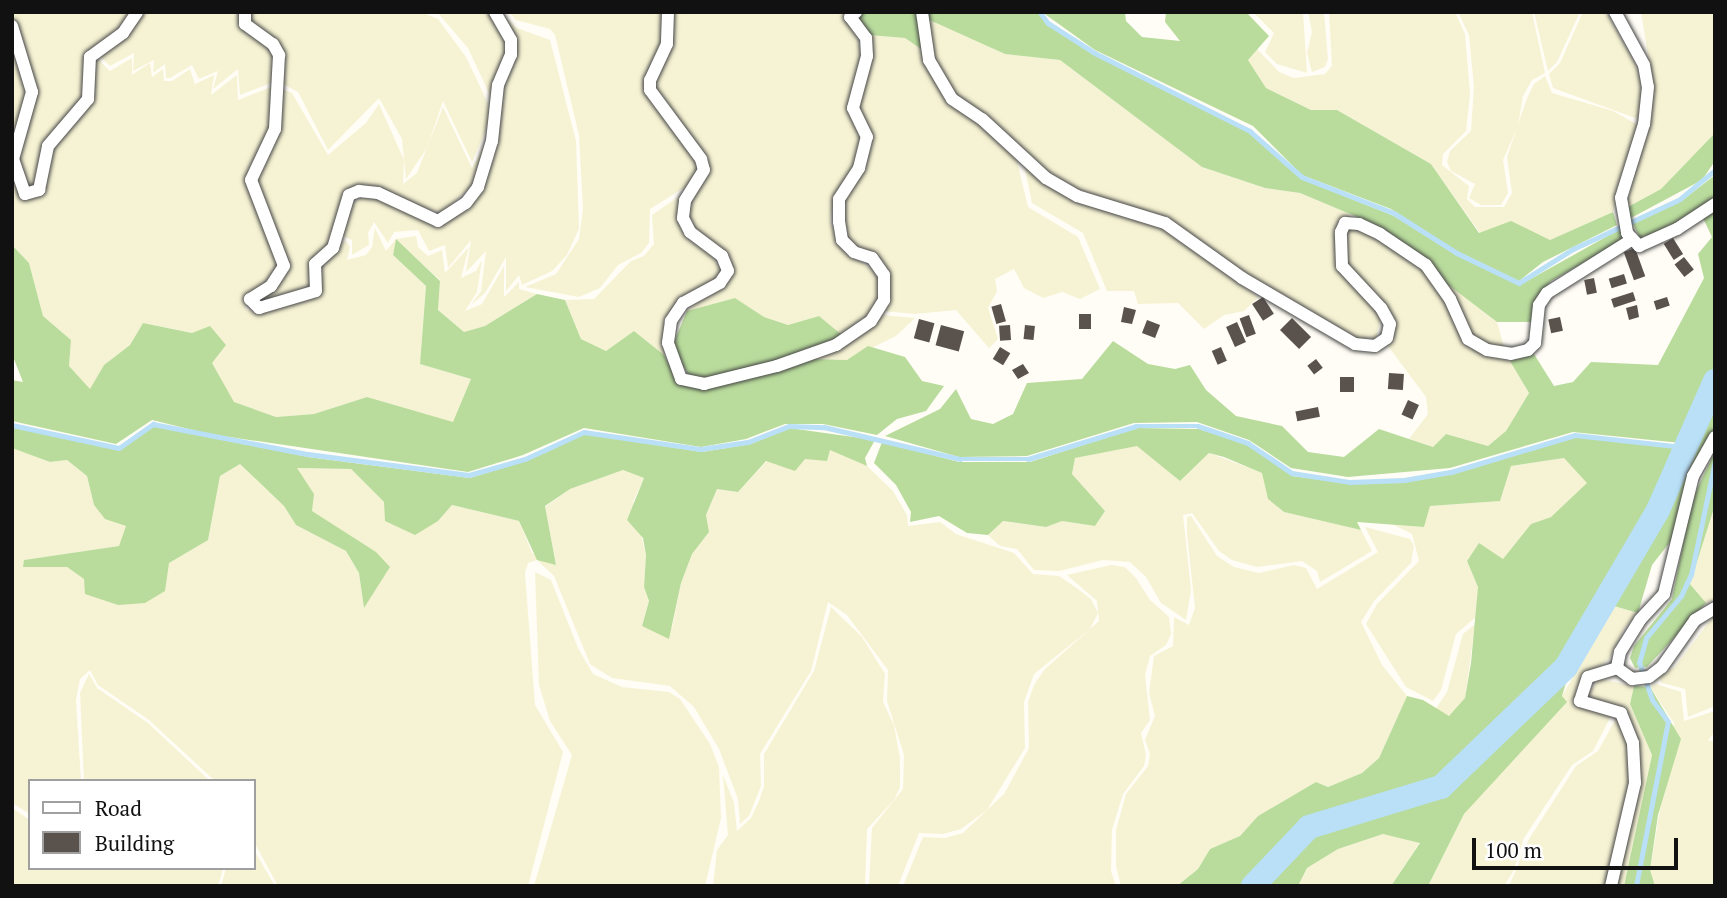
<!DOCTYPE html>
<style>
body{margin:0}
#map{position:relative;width:1727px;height:898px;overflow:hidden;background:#fffdf5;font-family:"PT Serif",serif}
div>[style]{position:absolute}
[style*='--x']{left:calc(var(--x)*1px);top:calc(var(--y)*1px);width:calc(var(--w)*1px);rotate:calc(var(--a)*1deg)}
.farmland>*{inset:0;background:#f6f3d4}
.forest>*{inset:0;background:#b9dc9c}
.stream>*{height:4.5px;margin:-2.25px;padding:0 2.25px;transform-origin:2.25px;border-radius:2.25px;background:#b9e0f7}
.river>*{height:24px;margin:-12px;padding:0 12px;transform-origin:12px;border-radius:12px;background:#b9e0f7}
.building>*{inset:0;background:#5a524d;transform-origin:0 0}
.roads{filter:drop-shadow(0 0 2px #444) drop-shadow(0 0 2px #444)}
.street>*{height:12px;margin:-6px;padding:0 6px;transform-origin:6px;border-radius:6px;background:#fff}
span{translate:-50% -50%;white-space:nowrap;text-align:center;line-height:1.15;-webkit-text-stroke:7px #fff;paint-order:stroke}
.frame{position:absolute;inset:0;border:14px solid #111;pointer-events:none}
.legend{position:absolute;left:28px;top:779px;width:228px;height:91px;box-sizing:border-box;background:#fff;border:2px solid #a0a0a0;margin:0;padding:9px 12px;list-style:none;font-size:21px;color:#111}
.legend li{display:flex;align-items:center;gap:14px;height:35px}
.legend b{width:35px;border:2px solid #a0a0a0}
.scale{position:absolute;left:1472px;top:838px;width:206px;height:32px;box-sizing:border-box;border:4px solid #111;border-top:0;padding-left:9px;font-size:21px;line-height:24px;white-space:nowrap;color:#111;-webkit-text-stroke:5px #fff;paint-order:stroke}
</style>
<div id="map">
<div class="farmland">
<i style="clip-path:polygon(12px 12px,133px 12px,126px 26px,87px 54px,86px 93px,58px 127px,36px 187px,27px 190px,18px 159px,29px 119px,20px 34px)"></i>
<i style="clip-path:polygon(141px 12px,243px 12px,275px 53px,273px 82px,240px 95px,238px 69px,213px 89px,218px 71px,199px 79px,192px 65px,170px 78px,166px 78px,165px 64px,153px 73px,154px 60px,133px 71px,134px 53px,110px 66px,98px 54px)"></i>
<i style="clip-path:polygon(249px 12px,421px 12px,438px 19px,466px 57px,493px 114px,472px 162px,443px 101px,427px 148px,406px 179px,402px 139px,379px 98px,328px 150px,298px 92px,281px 83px,285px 54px,250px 26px)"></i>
<i style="clip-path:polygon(437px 12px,493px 12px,507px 44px,494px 104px,468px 48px)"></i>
<i style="clip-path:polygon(500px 12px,517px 28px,550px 40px,576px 141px,579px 229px,567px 255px,552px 271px,522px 285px,519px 275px,506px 291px,506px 257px,485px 293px,471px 305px,481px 291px,486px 251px,466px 272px,471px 240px,448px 268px,445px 245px,429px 251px,418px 230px,394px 232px,388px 243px,374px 222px,368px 233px,369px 245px,352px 255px,352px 240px,341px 235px,350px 204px,362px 198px,379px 198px,443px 225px,474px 201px,494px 158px,502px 90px,511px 68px)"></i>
<i style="clip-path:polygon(509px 12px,667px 12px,663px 43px,648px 76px,698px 161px,699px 170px,690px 184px,650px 209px,649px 243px,641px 253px,618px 265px,600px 288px,579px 297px,525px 287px,556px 274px,579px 239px,583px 209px,579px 135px,555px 35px,550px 29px,516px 20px)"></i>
<i style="clip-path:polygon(672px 12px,847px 12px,843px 17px,857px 36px,863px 62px,851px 115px,863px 139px,854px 168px,833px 204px,830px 219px,835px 236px,849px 254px,875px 271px,882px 284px,879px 301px,870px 313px,842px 335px,819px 316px,788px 325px,764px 317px,735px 298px,687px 311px,733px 271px,691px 229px,685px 213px,708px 170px,656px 87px)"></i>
<i style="clip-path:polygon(1253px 12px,1303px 12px,1307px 73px,1277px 64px,1265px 52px,1274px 33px)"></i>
<i style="clip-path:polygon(1308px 12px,1324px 12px,1328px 59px,1325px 67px,1312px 72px,1307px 53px,1312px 32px)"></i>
<i style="clip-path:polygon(1329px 12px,1455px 12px,1465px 34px,1470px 94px,1466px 131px,1443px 154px,1442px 165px,1469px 186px,1467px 199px,1475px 207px,1504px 207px,1512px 193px,1507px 157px,1527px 98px,1534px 84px,1545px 76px,1552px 93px,1613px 111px,1638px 125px,1613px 212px,1550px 240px,1511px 222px,1480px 233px,1431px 164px,1337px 110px,1311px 110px,1266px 88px,1248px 60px,1257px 49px,1279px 72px,1294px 78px,1325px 74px,1332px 66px)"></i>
<i style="clip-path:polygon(1458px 12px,1532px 12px,1545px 73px,1532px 80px,1523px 96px,1518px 126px,1503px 160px,1508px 193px,1501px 205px,1481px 205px,1469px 198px,1475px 184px,1451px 171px,1447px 162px,1450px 151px,1471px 131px,1474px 87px,1469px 35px)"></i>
<i style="clip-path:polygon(1534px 12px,1580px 12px,1557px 62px,1548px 71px)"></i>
<i style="clip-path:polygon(1583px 12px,1606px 12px,1634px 62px,1643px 86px,1638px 119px,1553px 88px,1549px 74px,1560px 63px)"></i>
<i style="clip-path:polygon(1641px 12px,1715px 12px,1715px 133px,1661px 189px,1626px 208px,1654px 92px)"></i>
<i style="clip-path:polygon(925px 18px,1005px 54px,1060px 60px,1202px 167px,1265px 188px,1300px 193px,1350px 214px,1341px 224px,1337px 251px,1381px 317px,1376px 338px,1355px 338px,1296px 307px,1194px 238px,1061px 183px,955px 95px,932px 59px)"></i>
<i style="clip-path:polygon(12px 35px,28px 88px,12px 144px)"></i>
<i style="clip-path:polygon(869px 35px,905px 38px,921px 49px,929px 65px,974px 119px,1016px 157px,1028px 207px,1078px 237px,1100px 289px,1080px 299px,1062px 292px,1043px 298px,1024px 288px,1014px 269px,995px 279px,997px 291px,988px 308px,998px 339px,989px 348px,956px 310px,915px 314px,883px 311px,888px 287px,844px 236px,843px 198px,871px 149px,872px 137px,858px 110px)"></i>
<i style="clip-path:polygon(95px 56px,110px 71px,132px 58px,132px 75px,150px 63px,152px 77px,163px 69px,164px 81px,172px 81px,190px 69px,195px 84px,214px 75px,211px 95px,237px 75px,238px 100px,274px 86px,272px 129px,247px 188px,277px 254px,278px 273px,246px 299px,246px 309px,255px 313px,267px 311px,320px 290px,321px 267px,339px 242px,346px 241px,350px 247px,347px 260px,366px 255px,372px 247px,375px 228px,386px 251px,396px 239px,416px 236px,418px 247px,428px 256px,442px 250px,445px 273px,469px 247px,461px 278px,476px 271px,482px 260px,477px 292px,465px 311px,482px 304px,504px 266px,504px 297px,519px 282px,519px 289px,537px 294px,485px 326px,464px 332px,438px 310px,440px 280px,396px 240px,393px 255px,426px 286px,420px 364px,471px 379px,454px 423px,367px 397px,314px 414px,276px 417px,233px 402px,212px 363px,210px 327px,192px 333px,143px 323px,130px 345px,104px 365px,90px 390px,69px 366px,71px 340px,43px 316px,29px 263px,12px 245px,12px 178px,36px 196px,50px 146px,83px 113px)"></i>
<i style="clip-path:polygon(279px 88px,292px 93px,328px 155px,366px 123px,379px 104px,404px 160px,403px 184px,417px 173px,443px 107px,472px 168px,490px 136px,476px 182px,443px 213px,351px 190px,329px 247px,320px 254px,313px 290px,257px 302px,276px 289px,285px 276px,255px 176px,265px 159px)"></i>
<i style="clip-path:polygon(1023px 160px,1046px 181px,1153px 221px,1258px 297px,1244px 311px,1224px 315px,1204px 329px,1178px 303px,1138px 304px,1134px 291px,1107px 291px,1083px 233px,1032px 203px)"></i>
<i style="clip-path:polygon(688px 190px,678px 212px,724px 273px,696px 292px,665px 333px,664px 355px,634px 331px,606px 351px,581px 339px,565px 300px,594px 299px,631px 261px,644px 256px,654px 244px,652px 215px)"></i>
<i style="clip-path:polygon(1348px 226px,1358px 227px,1427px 270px,1482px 354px,1510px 361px,1529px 393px,1506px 431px,1488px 446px,1446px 434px,1433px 447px,1409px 439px,1428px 414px,1426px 397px,1388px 346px,1394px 330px,1347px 268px)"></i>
<i style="clip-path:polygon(1442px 280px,1497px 322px,1505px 350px,1473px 339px)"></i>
<i style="clip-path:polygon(882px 315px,915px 318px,896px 336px,847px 360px,813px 359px)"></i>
<i style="clip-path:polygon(1137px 445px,1180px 481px,1209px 453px,1263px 473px,1268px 499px,1284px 512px,1361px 530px,1372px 551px,1320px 582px,1317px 571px,1302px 561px,1257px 567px,1232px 560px,1219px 551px,1192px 513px,1183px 515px,1191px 590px,1186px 620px,1161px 603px,1146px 577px,1130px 562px,1103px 560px,1059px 571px,1034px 570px,1017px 549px,1000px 546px,988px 535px,1002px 521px,1046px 527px,1062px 521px,1095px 526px,1105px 511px,1072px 474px,1075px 458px)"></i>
<i style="clip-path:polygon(12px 448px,50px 462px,67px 460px,87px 476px,94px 505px,105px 518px,127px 526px,119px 546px,25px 560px,24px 567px,67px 567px,84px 579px,169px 563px,208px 539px,220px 476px,240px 464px,284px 506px,296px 525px,346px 551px,359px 573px,364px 607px,390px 567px,312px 511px,296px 468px,351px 469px,384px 502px,438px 521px,452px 505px,519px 521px,532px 553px,556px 564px,545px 507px,570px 489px,623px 470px,644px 478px,633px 502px,646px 555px,644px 587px,649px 601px,642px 625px,672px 628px,681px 583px,692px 554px,709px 532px,706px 515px,717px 489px,738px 492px,767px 461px,805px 459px,830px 449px,867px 466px,893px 491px,907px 515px,908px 526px,940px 522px,956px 534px,1014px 553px,1033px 574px,1059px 576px,1078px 589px,1091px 599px,1098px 613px,1090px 629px,1034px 674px,1024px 702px,1025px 748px,987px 810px,961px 829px,943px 834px,919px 833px,898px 886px,869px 886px,872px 828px,903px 789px,904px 755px,887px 701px,888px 670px,847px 615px,828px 602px,811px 671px,760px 754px,761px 786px,749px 816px,740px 824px,738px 799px,719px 749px,694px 707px,670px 686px,612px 678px,590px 664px,554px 576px,537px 560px,528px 563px,525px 573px,535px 705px,563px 752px,528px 886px,278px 886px,254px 842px,254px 781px,215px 781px,149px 720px,98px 685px,90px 670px,80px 679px,76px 700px,81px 781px,30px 781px,30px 814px,12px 803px)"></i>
<i style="clip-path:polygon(1564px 458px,1588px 483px,1551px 517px,1531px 524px,1503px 559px,1479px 544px,1467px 561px,1478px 587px,1476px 617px,1456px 634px,1441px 690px,1433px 701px,1406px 687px,1366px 624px,1377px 604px,1419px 561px,1412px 534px,1394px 525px,1424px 527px,1429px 506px,1500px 501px,1511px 466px)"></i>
<i style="clip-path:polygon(1715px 505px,1715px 600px,1706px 603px,1690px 584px)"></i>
<i style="clip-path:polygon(1191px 516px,1217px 556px,1234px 567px,1259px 573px,1294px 565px,1306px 568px,1317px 589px,1378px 552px,1365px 527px,1410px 539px,1414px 546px,1411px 563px,1374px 601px,1361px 622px,1382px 665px,1407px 696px,1379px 758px,1362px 773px,1328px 787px,1316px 782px,1258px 816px,1240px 836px,1210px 849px,1198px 869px,1177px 886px,1121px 886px,1116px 866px,1116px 830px,1126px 794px,1148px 766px,1150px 754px,1145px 740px,1155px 716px,1149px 693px,1154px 656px,1173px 646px,1174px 617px,1189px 625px,1195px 608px,1187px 534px,1187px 517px)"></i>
<i style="clip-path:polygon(1111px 565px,1125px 567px,1136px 578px,1150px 600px,1169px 617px,1171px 634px,1166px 645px,1150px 656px,1145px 675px,1150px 720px,1141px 733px,1146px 755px,1144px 766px,1123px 794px,1112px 830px,1111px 871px,1116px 886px,903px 886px,923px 837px,945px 838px,963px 833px,1004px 794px,1029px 748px,1028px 702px,1034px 685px,1045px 669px,1099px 621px,1097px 601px,1067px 575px)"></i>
<i style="clip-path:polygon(535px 572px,551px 580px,578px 648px,593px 674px,622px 687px,669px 692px,680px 699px,710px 744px,719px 767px,721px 818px,705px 886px,534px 886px,572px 755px,550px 721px,539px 685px)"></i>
<i style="clip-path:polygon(1614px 606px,1638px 613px,1625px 627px,1609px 659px,1583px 678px,1576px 689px,1578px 706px,1612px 714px,1593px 751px,1572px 765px,1524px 838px,1513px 872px,1504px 886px,1428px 886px,1464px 814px,1562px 696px)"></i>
<i style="clip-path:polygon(831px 607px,862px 637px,885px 674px,883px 702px,894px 725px,900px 758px,900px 787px,894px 800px,867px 829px,865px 886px,713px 886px,717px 850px,728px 835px,723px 775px,734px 803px,737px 831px,751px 818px,759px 801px,764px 786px,764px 754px,814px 671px)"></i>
<i style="clip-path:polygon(1715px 614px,1715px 706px,1688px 717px,1685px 689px,1662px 683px,1659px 677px,1675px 667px)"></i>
<i style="clip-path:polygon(1475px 624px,1465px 699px,1449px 716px,1435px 710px,1447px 692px,1463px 634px)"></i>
<i style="clip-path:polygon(89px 674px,97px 688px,148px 723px,210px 781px,84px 781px,80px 693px)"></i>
<i style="clip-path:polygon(1599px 679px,1634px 686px,1630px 704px,1652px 755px,1624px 886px,1614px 886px,1639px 783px,1632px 726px,1588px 695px)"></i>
<i style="clip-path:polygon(1656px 684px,1681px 692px,1684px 721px,1715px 711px,1715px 732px,1708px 740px,1715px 742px,1715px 886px,1655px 886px,1650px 871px,1674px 723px,1650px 687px)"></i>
<i style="clip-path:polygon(1617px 717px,1631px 744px,1633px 784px,1606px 886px,1509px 886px,1529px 839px,1576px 766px,1598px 751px)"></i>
<i style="clip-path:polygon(12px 808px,30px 820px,30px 868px,223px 868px,220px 880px,217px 886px,12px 886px)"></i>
<i style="clip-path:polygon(1383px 834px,1420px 842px,1391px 886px,1298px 886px,1307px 868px,1338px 849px)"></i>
<i style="clip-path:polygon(254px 850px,275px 886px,221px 886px,226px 868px,254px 868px)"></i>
</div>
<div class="forest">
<i style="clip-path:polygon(861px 12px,919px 12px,921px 49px,905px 38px,869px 35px,854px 18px)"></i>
<i style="clip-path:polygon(925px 12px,1038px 12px,1048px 25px,1096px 55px,1249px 132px,1304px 180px,1394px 216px,1458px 256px,1520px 285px,1620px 229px,1623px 240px,1551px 281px,1540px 294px,1531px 322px,1497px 322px,1362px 219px,1300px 193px,1265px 188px,1202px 167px,1060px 60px,1005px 54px,925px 18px)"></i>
<i style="clip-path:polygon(1042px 12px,1125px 12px,1126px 21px,1142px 37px,1180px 41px,1165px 22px,1166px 12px,1246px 12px,1269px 36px,1248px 60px,1266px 88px,1311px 110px,1337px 110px,1431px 164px,1479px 233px,1511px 221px,1550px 240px,1613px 212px,1617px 225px,1543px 262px,1519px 281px,1455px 250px,1391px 209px,1302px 175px,1253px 126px,1095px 50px)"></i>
<i style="clip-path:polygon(1715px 133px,1715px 161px,1702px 180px,1629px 219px,1626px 208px,1661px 189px)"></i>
<i style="clip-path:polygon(1715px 175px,1715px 199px,1673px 225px,1640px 238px,1633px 224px,1683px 200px)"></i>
<i style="clip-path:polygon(1715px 209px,1715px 371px,1681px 443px,1573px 432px,1450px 468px,1348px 477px,1291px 468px,1249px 440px,1197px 422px,1134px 423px,1027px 456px,959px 457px,885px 436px,940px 409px,956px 389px,971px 419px,993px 424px,1013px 414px,1027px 383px,1082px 379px,1113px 341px,1148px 364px,1175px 369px,1190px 365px,1206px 390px,1236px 416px,1282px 426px,1308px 452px,1344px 457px,1379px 429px,1433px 447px,1446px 434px,1488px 446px,1506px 431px,1529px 393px,1510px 361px,1534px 354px,1554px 386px,1573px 382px,1591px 362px,1658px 365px,1704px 278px,1698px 254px,1712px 237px,1702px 216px)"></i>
<i style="clip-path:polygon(396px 239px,440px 281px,438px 310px,464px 332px,485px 326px,537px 294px,565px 300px,581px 339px,606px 351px,634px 331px,664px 355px,679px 383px,813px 359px,847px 360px,868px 346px,905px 357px,922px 381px,944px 386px,926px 411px,897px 419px,877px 435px,823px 424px,785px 424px,746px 439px,701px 447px,584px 428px,523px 455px,468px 472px,209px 434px,152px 420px,116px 444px,12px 421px,12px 380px,23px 382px,12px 354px,12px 245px,29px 263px,43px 316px,71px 340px,69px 366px,90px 389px,104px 365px,130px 345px,143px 323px,192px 333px,210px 326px,226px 345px,212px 363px,234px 402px,276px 417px,314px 414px,367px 397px,453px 422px,471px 379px,420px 364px,426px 286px,393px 255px)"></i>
<i style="clip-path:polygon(735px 298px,764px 317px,788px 325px,819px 316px,842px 335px,805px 353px,707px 380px,690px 376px,677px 358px,674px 342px,687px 311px)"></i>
<i style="clip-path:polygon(1715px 388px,1715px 430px,1674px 537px,1652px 565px,1638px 613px,1614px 606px,1566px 683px,1562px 696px,1567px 702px,1464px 814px,1428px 886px,1391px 886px,1420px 843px,1383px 834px,1338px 849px,1307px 868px,1298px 886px,1259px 886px,1308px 834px,1444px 788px,1560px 678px,1581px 650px,1661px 509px)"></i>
<i style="clip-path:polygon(155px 425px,308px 457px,470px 478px,529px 460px,585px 434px,702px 452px,751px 444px,789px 428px,875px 440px,865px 458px,867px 466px,830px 450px,827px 461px,805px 459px,795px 471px,766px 461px,738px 492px,717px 489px,706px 515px,709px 532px,692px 554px,681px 583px,669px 639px,642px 626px,649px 601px,644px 587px,646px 555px,643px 538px,627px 520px,644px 478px,623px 470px,570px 489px,545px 506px,556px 565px,537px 560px,519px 521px,452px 505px,438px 521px,415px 535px,385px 521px,384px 502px,351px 469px,297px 468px,314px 494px,312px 511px,376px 552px,390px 567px,364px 608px,359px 573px,346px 551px,296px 525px,284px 506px,240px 464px,220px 476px,208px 540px,169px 563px,165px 591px,145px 603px,118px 605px,85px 594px,84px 579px,67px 567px,23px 567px,24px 560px,119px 546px,126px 526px,105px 519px,94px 505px,87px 476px,67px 460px,50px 462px,12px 448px,12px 427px,119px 450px)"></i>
<i style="clip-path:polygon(1137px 428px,1199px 429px,1249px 445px,1292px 476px,1354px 484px,1407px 482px,1454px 474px,1576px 437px,1679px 449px,1655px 508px,1563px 666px,1439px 784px,1306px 826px,1249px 886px,1177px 886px,1198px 869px,1210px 849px,1240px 836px,1258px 816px,1316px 782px,1328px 787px,1362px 773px,1379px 758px,1407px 696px,1423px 700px,1449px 716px,1465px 698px,1471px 663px,1478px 587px,1467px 561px,1479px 543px,1503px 559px,1531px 524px,1551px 517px,1587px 483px,1564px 458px,1511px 466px,1500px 501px,1430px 506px,1424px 527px,1357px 522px,1361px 530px,1284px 512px,1268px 499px,1262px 473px,1224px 457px,1209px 453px,1180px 481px,1137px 446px,1075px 458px,1072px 474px,1105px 511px,1095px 526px,1062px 521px,1046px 527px,1003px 521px,988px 535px,967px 533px,939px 516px,910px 522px,911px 512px,896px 485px,874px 463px,882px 442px,959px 462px,1030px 462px)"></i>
<i style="clip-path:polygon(1715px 451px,1715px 505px,1690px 584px,1706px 603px,1647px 667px,1635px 668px,1630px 658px,1634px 646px,1672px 599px,1692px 500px)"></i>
<i style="clip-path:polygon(1634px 686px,1650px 687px,1681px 739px,1658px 815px,1650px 870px,1655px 886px,1624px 886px,1652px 755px,1630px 704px)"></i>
</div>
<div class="stream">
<i style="--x:1040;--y:12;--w:14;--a:54"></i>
<i style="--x:1048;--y:23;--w:56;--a:32.6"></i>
<i style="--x:1095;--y:53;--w:174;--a:26.7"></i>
<i style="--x:1250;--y:131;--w:69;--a:41.5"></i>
<i style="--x:1302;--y:177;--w:99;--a:21.4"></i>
<i style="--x:1394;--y:213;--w:75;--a:32.4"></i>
<i style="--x:1457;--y:253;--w:69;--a:25.8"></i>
<i style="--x:1519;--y:283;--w:64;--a:-32.2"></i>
<i style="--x:1573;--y:249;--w:118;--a:-25"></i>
<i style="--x:1680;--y:199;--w:45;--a:-39.6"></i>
<i style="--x:12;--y:425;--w:109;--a:12.1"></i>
<i style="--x:119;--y:448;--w:42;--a:-35.2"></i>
<i style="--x:153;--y:424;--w:158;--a:11"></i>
<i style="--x:308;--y:454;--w:162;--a:7.4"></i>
<i style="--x:469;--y:475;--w:58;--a:-15.9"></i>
<i style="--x:525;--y:459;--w:65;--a:-24.6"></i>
<i style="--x:584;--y:432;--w:118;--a:8.3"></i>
<i style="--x:701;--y:449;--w:48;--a:-8.5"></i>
<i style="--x:748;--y:442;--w:44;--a:-21.3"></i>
<i style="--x:789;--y:426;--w:35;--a:2"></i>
<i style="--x:824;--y:427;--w:140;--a:13.2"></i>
<i style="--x:960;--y:459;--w:68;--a:0"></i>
<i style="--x:1028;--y:459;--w:113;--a:-17"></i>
<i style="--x:1136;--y:426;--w:62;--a:0"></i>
<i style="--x:1198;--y:426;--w:53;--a:18.8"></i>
<i style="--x:1248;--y:443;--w:53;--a:34.3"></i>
<i style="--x:1292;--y:473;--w:59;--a:8.8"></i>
<i style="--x:1350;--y:482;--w:54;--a:-2.1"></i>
<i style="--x:1404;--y:480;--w:48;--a:-9.7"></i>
<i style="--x:1451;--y:472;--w:129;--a:-16.6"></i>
<i style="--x:1575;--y:435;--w:110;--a:6.3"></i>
<i style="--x:1636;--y:886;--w:167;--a:-79"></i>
<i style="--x:1668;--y:722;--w:27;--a:-126"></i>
<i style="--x:1652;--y:700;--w:39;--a:-109"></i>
<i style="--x:1639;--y:663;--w:26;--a:-74"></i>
<i style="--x:1646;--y:638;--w:55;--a:-50.2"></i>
<i style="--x:1681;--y:596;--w:23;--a:-65"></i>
<i style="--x:1691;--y:575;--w:116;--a:-78.1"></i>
</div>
<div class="river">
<i style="--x:1253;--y:886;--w:81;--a:-46.5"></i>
<i style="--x:1309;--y:827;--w:138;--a:-16.9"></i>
<i style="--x:1441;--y:787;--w:173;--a:-43.8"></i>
<i style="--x:1566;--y:667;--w:182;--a:-59.6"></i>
<i style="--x:1658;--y:510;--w:141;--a:-66.2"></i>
</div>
<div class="building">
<i style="left:1673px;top:238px;width:19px;height:11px;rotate:58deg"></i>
<i style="left:1635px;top:248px;width:30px;height:12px;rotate:70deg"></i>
<i style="left:1684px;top:257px;width:16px;height:12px;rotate:52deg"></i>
<i style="left:1624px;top:274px;width:10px;height:16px;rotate:73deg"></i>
<i style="left:1594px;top:278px;width:15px;height:10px;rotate:79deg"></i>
<i style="left:1633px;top:292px;width:9px;height:23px;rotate:72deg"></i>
<i style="left:1263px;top:297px;width:20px;height:13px;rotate:57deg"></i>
<i style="left:1667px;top:297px;width:9px;height:14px;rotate:72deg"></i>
<i style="left:1001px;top:304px;width:18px;height:10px;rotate:74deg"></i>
<i style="clip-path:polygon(1637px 305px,1639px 317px,1629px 320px,1626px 308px)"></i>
<i style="clip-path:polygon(1124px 307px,1136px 310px,1132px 324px,1121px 322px)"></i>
<i style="left:1079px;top:314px;width:12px;height:15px"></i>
<i style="left:1249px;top:315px;width:20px;height:10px;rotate:70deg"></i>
<i style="left:1560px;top:317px;width:14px;height:12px;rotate:78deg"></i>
<i style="left:1292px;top:318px;width:27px;height:17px;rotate:45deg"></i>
<i style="left:919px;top:319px;width:16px;height:20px;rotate:15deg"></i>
<i style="left:1147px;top:320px;width:14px;height:14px;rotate:21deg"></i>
<i style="left:1237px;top:322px;width:22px;height:12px;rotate:66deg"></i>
<i style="left:941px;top:325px;width:24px;height:21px;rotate:15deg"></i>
<i style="left:1010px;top:325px;width:15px;height:11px;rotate:86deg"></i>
<i style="left:1025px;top:325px;width:10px;height:14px;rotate:6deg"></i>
<i style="left:1000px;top:347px;width:12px;height:14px;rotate:31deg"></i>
<i style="left:1221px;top:347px;width:15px;height:10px;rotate:67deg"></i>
<i style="left:1316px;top:359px;width:11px;height:11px;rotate:52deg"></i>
<i style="clip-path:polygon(1023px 364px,1029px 373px,1018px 379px,1012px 370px)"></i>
<i style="left:1389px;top:373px;width:15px;height:16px;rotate:4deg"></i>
<i style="left:1340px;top:377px;width:14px;height:15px"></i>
<i style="left:1408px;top:400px;width:12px;height:16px;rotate:24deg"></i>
<i style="left:1318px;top:407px;width:10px;height:23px;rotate:79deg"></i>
</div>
<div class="roads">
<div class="street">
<i style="--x:245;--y:12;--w:12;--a:90"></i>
<i style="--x:245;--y:24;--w:34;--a:36"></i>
<i style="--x:273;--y:44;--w:13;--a:61"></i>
<i style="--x:279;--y:55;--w:74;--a:93.1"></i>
<i style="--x:275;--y:129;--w:56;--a:115.2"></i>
<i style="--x:251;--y:180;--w:92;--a:69"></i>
<i style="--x:284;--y:266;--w:24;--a:123"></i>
<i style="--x:271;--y:286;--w:25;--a:148"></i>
<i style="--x:250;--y:299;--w:13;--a:45"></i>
<i style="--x:259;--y:308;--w:59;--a:-16.6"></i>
<i style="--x:316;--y:291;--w:27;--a:-92"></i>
<i style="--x:315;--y:264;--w:24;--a:-42"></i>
<i style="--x:333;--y:248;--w:55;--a:-73.2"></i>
<i style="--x:349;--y:195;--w:11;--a:-22"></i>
<i style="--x:359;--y:191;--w:19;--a:6"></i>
<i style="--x:378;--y:193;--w:66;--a:25"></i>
<i style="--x:438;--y:221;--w:33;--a:-33"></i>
<i style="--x:466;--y:203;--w:20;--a:-53"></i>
<i style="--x:478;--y:187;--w:48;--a:-73.1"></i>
<i style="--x:492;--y:141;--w:56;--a:-83.9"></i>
<i style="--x:498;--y:85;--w:33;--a:-67"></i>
<i style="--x:511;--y:55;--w:15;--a:-90"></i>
<i style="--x:511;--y:40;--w:32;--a:-120"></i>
<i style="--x:668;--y:12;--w:32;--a:92"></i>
<i style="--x:667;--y:44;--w:40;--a:115"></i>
<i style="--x:650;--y:80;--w:10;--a:90"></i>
<i style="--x:650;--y:90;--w:86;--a:53.5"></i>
<i style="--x:701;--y:159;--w:11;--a:75"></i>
<i style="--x:704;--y:170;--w:36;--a:122"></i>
<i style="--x:685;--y:201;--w:17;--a:97"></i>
<i style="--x:683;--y:218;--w:16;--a:63"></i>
<i style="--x:690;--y:232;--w:40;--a:37"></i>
<i style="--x:722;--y:256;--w:16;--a:68"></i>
<i style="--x:728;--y:271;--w:14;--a:124"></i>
<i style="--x:720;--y:283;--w:42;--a:151.6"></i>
<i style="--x:683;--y:303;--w:22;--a:124"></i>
<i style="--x:671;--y:321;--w:22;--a:98"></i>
<i style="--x:668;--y:343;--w:38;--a:70"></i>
<i style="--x:681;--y:379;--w:24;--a:12"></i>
<i style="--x:704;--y:384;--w:75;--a:-13.9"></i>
<i style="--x:777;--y:366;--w:63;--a:-19.6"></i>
<i style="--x:836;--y:345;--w:42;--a:-34.4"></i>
<i style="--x:871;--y:321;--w:25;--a:-58"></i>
<i style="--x:884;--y:300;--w:25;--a:-90"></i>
<i style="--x:884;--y:275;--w:21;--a:-125"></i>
<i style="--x:872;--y:258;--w:19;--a:-162"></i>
<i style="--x:854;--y:252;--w:17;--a:-135"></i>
<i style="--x:842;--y:240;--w:18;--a:-99"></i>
<i style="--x:839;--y:222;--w:23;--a:-90"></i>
<i style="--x:839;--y:199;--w:37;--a:-57"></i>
<i style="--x:859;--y:168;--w:32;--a:-76"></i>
<i style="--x:867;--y:137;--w:32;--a:-116"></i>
<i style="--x:853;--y:108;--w:54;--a:-74.9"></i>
<i style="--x:867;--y:56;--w:18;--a:-93"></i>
<i style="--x:866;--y:38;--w:26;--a:-127"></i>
<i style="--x:850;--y:17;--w:8;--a:-40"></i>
<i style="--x:922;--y:12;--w:49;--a:81.7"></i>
<i style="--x:929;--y:60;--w:45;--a:59.5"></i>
<i style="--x:952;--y:99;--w:36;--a:34"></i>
<i style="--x:982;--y:119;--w:87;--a:42.7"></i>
<i style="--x:1046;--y:178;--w:36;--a:30"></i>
<i style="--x:1077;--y:196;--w:92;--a:17.1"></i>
<i style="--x:1165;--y:223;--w:95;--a:35.5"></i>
<i style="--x:1242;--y:278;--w:131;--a:30.3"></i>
<i style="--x:1355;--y:344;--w:20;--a:6"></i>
<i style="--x:1375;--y:346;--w:14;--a:-34"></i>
<i style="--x:1387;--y:338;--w:14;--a:-78"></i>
<i style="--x:1390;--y:324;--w:18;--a:-119"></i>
<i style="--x:1381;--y:308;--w:57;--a:-132.9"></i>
<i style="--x:1342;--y:266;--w:34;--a:-92"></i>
<i style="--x:1341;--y:232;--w:10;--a:-66"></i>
<i style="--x:1345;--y:223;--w:14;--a:4"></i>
<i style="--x:1359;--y:224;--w:23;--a:25"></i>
<i style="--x:1380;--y:234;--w:55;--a:34"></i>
<i style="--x:1426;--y:265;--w:42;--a:54.8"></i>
<i style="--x:1450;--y:299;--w:44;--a:65.8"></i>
<i style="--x:1468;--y:339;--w:22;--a:30"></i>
<i style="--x:1487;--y:350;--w:24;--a:9"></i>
<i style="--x:1511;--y:354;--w:17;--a:-13"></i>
<i style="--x:1528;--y:350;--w:10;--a:-45"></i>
<i style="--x:1535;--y:343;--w:38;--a:-84"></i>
<i style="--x:1539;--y:305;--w:14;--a:-56"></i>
<i style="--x:1547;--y:293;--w:99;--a:-32.2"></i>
<i style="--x:1615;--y:12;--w:60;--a:61.3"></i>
<i style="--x:1644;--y:65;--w:22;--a:80"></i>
<i style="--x:1648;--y:87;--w:37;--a:96"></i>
<i style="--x:1644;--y:124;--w:77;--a:107.3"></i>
<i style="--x:1621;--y:198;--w:36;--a:80"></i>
<i style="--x:1627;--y:233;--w:18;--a:47"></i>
<i style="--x:1639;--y:246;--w:42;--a:-24.1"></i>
<i style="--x:1677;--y:229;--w:45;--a:-33.3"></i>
<i style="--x:12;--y:26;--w:69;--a:73.1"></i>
<i style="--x:32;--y:92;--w:70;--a:105.8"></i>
<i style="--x:13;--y:159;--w:37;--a:71"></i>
<i style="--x:25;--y:194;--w:15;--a:-16"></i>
<i style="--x:39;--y:190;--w:45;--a:-78.4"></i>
<i style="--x:48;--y:146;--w:62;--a:-49.6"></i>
<i style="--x:88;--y:99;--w:42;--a:-87.3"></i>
<i style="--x:90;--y:57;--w:41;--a:-36"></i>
<i style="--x:123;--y:33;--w:25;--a:-56"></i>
<i style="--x:1715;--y:437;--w:45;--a:119.4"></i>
<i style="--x:1693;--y:476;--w:122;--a:103.8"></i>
<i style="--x:1664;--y:594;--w:35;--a:133"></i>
<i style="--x:1640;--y:620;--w:38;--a:122"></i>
<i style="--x:1620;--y:652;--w:16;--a:101"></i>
<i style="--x:1617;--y:668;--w:19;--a:36"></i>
<i style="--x:1632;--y:679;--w:17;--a:-7"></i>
<i style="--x:1649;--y:677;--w:16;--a:-38"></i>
<i style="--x:1662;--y:667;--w:57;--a:-54.9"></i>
<i style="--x:1695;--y:620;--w:23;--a:-31"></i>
<i style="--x:1611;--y:886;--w:106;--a:-76.9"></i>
<i style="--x:1635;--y:783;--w:40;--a:-92.9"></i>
<i style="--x:1633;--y:743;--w:32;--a:-112"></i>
<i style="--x:1621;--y:713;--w:43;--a:-163.7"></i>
<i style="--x:1580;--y:701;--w:25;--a:-72"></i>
<i style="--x:1588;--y:677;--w:30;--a:-17"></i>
</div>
</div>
<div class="frame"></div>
<ul class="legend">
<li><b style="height:9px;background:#fff"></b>Road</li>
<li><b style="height:19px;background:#5a524d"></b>Building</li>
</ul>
<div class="scale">100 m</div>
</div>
